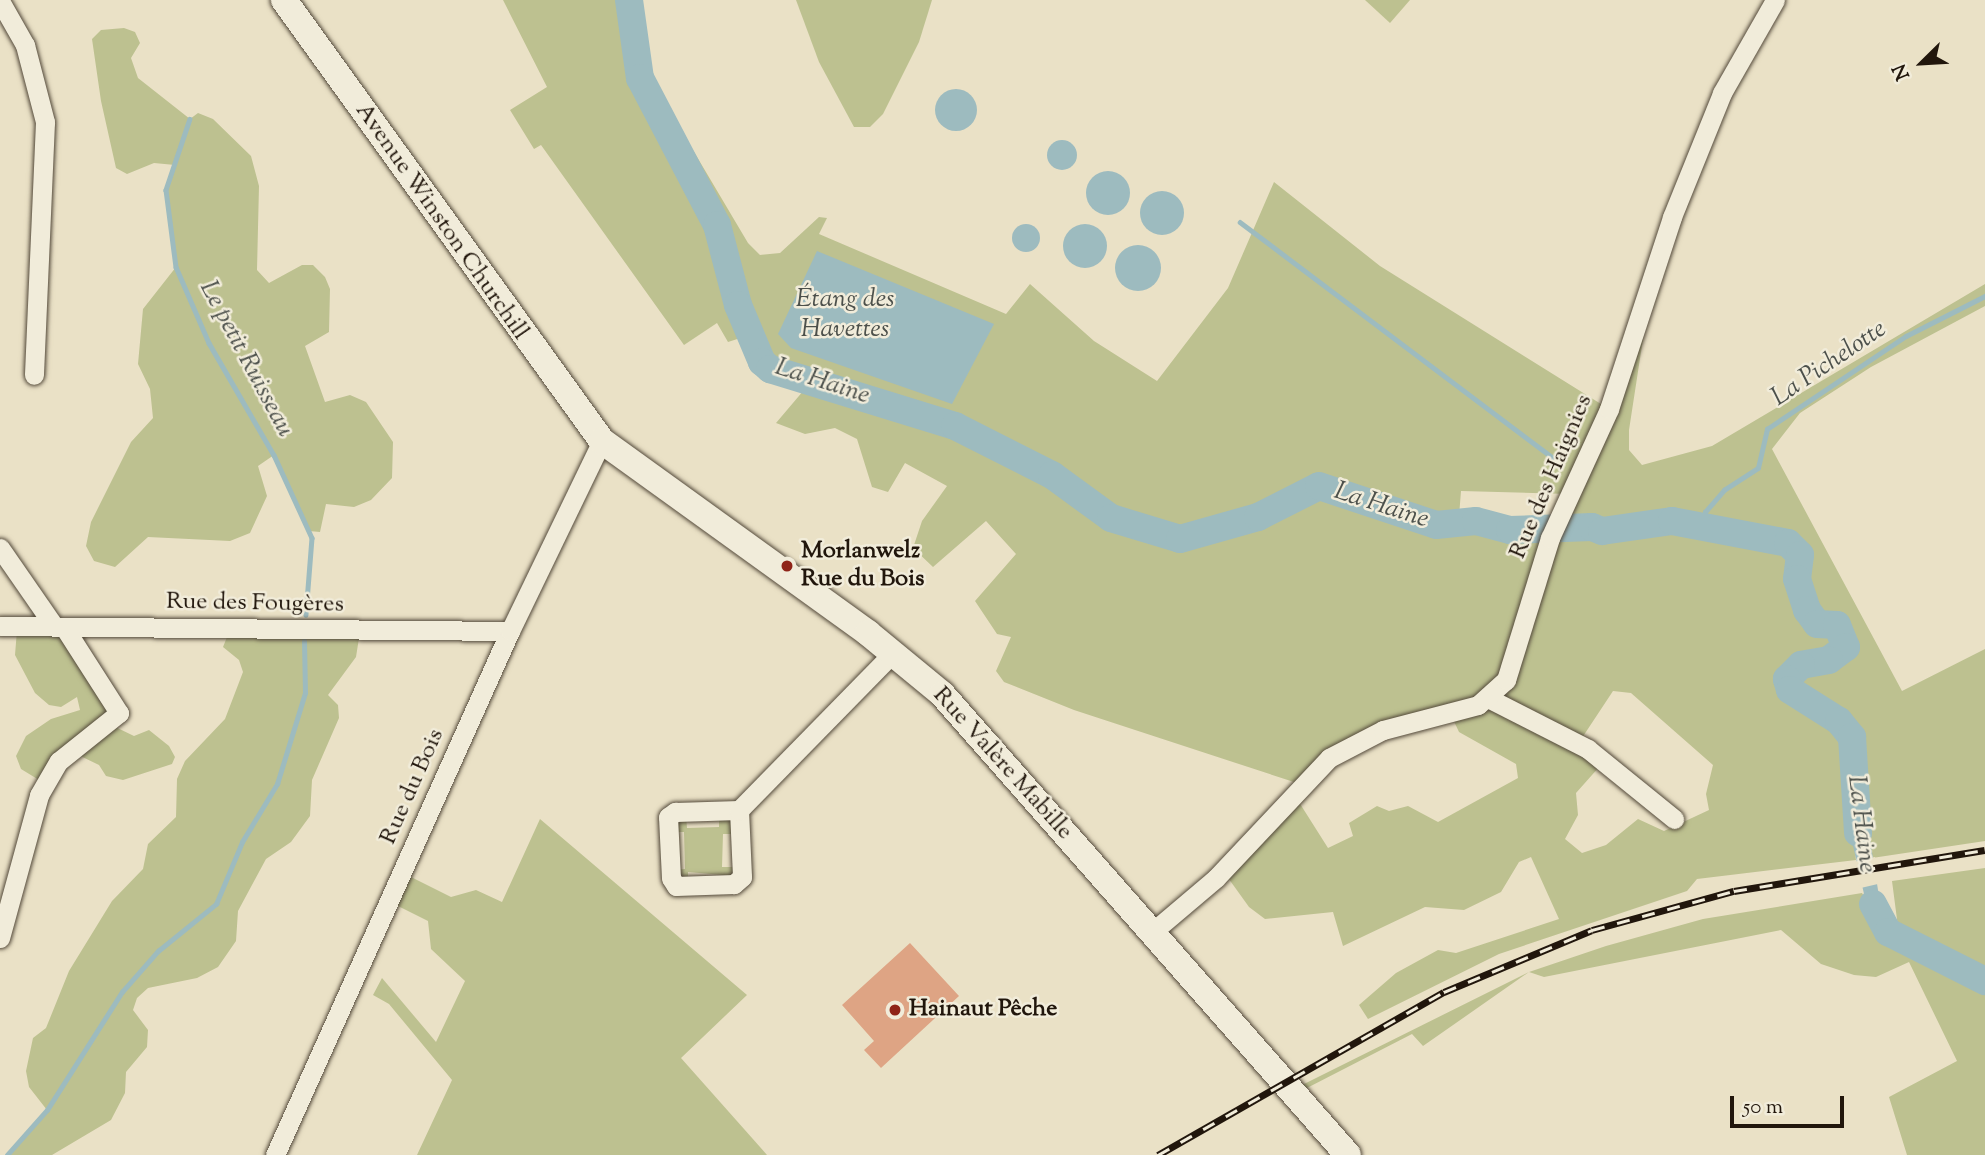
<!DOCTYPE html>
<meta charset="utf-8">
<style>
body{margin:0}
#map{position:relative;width:1985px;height:1155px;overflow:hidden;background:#eae1c6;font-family:"Sorts Mill Goudy",serif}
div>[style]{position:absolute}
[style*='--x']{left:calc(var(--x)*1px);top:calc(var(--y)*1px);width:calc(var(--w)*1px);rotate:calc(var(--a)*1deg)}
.green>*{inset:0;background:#bdc190}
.water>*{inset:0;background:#9dbbbf}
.round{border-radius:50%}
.pier>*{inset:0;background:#eae1c6;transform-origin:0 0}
.stream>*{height:4.5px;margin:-2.25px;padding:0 2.25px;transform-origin:2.25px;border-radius:2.25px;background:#9dbbbf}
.river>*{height:28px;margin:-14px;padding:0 14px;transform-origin:14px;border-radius:14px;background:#9dbbbf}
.building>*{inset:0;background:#dea484}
.roads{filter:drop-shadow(0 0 2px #53493a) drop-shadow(0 0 2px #53493a)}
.street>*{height:19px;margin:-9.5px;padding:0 9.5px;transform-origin:9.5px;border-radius:9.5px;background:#f1ecda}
.secondary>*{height:26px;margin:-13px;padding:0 13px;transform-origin:13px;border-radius:13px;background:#f1ecda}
.rail>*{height:7px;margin-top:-3.5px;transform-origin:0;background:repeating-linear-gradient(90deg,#f1ecda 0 13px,#21160c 0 26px);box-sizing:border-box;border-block:2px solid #21160c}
.dots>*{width:19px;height:19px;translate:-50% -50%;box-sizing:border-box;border:4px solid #f1ecda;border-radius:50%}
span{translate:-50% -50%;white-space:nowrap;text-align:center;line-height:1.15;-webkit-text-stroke:5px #f1ecda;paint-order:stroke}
.street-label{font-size:24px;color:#21160c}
.poi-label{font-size:24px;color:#21160c;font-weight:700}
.left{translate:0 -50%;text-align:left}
.water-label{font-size:26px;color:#4c504b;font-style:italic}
.north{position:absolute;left:1887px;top:28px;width:70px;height:70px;-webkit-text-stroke:5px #f1ecda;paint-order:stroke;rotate:246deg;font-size:19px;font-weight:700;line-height:28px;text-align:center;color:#21160c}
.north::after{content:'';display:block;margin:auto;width:24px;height:32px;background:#21160c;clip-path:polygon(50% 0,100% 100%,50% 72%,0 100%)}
.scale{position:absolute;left:1730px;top:1096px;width:114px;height:32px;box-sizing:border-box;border:4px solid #21160c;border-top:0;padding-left:9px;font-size:21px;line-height:24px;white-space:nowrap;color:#21160c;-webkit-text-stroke:5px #f1ecda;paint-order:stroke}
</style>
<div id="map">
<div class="green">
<i style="clip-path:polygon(503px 0,637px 0,652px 81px,748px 243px,760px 255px,780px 253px,819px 217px,827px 218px,819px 234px,1006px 314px,1030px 284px,1094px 341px,1157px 381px,1228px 288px,1274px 182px,1380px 266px,1609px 409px,1570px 494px,1461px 491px,1458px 529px,1474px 523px,1511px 534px,1546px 533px,1496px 692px,1413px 720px,1297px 783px,1074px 710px,1004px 682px,996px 671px,1011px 637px,997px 634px,975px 601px,1016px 554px,986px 521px,933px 567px,913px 548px,922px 521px,947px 486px,905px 463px,888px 492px,872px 487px,857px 439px,835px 428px,805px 434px,776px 423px,804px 390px,771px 361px,756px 333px,728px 342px,717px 323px,684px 345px,541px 145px,534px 149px,510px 110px,547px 87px)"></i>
<i style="clip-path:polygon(796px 0,932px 0,919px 42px,883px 114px,870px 127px,854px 127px,819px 62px)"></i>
<i style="clip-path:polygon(1365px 0,1410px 0,1390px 23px)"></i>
<i style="clip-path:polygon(124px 28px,135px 32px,140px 43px,131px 58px,138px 78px,190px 119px,198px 113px,213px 119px,251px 156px,259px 186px,257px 270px,269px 283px,302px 265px,313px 265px,325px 277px,330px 289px,329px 332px,305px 346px,325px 402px,350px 395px,366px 402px,393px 442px,392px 478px,371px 500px,354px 507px,326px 504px,320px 532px,309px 531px,274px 455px,258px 466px,267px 496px,250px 533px,230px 541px,148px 537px,115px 567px,94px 561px,86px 546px,91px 522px,131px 442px,153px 418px,150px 389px,138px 364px,143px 309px,176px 267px,166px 190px,175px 165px,154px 163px,127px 174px,116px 168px,101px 101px,92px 39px,101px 30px)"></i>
<i style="clip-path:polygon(evenodd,1985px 284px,1985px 306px,1871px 367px,1800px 413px,1772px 449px,1902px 691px,1985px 649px,1985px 841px,1872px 858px,1863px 795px,1847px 796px,1856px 860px,1697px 879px,1687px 891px,1499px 954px,1368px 1019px,1359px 1005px,1396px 973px,1438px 950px,1456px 953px,1559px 919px,1531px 857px,1519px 862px,1501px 892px,1464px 910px,1425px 907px,1343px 946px,1333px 912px,1265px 919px,1249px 907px,1226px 875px,1297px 799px,1328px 848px,1353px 836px,1349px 823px,1377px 806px,1389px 811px,1408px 806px,1438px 822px,1518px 778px,1516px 764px,1459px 732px,1451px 715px,1488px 704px,1647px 313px,1629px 430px,1629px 450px,1642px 465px,1712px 446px,1985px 284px,1613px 691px,1631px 693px,1713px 765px,1706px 794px,1709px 810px,1664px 831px,1638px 819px,1606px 845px,1582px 853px,1565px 839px,1578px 815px,1576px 793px,1600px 766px,1574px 750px,1613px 691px)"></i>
<i style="clip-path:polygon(54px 626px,111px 699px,107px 723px,134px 736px,149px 730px,169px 746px,175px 757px,172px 764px,123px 780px,106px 776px,99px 765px,70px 751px,39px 780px,21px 769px,16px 756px,26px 736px,51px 719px,80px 710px,77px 697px,61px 707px,49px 705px,35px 693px,15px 655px,17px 630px)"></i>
<i style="clip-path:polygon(229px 632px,359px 638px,356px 657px,328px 695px,338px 705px,339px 718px,312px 780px,310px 816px,291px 842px,266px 859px,238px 911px,236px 941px,218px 967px,197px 978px,148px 988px,137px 998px,133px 1010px,148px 1030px,147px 1047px,126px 1072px,125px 1093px,111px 1120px,52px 1155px,7px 1155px,47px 1110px,29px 1087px,26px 1071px,33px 1038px,46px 1028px,69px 971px,112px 901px,143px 869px,148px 844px,176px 817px,177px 779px,185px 761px,225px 719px,243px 672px,239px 660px,223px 647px)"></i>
<i style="clip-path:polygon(676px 817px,686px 817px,687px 828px,719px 827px,719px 817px,730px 817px,734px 834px,723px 834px,722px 867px,735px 867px,734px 876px,688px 872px,688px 882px,674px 870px,685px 869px,684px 832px,674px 832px)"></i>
<i style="clip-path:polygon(540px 819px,747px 995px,681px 1058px,767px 1155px,417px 1155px,452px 1080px,389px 1004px,373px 995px,382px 978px,436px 1042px,465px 981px,431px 949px,428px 921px,394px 904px,407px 875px,451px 897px,476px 890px,502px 902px)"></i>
<i style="clip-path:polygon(1985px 868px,1985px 1155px,1907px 1155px,1889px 1097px,1957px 1061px,1909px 962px,1876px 977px,1854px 975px,1821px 964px,1781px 930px,1544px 977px,1529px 972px,1423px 1046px,1412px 1034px,1305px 1089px,1302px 1085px,1529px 972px,1606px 946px,1703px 919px,1862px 893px,1889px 938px,1898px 927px,1892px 881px)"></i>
</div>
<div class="water">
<i class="round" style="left:935px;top:89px;width:42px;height:42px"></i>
<i class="round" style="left:1047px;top:140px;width:30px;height:30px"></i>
<i class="round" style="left:1086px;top:171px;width:44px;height:44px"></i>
<i class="round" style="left:1140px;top:191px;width:44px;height:44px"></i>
<i class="round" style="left:1063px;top:224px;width:44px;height:44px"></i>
<i class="round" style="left:1012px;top:224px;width:28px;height:28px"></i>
<i class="round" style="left:1115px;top:245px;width:46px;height:46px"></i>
<i style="clip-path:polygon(817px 251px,994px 324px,952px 404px,791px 348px,778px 334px)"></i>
<i style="clip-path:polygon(1863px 795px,1878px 890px,1885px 913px,1898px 927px,1889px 938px,1867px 907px,1851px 837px,1847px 796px)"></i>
</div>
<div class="pier">
<i style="left:1875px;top:857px;width:27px;height:22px;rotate:77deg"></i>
</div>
<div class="stream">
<i style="--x:190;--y:119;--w:75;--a:108.7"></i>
<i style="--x:166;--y:190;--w:78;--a:82.6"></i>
<i style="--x:176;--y:267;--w:83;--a:66.5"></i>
<i style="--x:209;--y:343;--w:129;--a:59.9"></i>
<i style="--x:274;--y:455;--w:91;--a:65.4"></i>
<i style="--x:312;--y:538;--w:77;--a:94.5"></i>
<i style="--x:1240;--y:222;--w:394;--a:37"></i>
<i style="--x:1704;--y:524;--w:12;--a:-85"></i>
<i style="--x:1705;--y:512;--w:29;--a:-49"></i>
<i style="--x:1724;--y:490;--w:40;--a:-32.9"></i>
<i style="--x:1758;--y:468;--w:40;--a:-77"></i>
<i style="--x:1767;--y:429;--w:167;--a:-33.8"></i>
<i style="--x:1906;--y:336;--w:89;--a:-26.9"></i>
<i style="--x:7;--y:1155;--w:60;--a:-48.4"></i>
<i style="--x:47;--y:1110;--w:140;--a:-57.6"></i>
<i style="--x:122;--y:992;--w:55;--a:-48.7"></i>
<i style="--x:158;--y:951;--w:75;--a:-39"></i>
<i style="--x:216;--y:904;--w:67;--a:-67.2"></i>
<i style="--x:242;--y:842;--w:68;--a:-58.9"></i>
<i style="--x:277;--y:784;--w:95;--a:-72.9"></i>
<i style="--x:305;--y:693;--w:52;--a:-91.1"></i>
</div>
<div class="river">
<i style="--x:629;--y:0;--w:79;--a:82"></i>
<i style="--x:640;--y:78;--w:166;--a:62.4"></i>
<i style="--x:717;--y:225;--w:83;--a:75.3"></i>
<i style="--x:738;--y:305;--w:62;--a:67.2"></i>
<i style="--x:762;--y:362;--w:11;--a:41"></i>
<i style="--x:770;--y:369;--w:194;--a:17.1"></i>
<i style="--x:955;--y:426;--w:109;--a:26.8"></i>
<i style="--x:1052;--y:475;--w:73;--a:36.1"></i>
<i style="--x:1111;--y:518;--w:72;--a:16.9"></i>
<i style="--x:1180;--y:539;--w:81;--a:-15.8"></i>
<i style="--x:1258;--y:517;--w:68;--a:-26.9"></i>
<i style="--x:1319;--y:486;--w:123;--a:18.4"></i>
<i style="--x:1436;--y:525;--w:40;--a:-5.7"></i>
<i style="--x:1476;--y:521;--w:35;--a:15"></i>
<i style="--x:1510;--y:530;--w:82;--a:-2.1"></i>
<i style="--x:1592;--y:527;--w:11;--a:22"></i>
<i style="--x:1602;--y:531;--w:71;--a:-8.1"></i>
<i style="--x:1672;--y:521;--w:118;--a:10.7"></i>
<i style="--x:1788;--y:543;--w:17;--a:45"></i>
<i style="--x:1800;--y:555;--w:24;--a:97"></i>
<i style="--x:1797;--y:579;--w:33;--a:72"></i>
<i style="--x:1807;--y:610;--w:17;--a:54"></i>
<i style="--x:1817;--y:624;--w:20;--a:3"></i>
<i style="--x:1837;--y:625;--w:24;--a:68"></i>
<i style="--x:1846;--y:647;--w:21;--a:143"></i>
<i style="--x:1829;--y:660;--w:28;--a:170"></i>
<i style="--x:1801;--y:665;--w:20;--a:135"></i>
<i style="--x:1787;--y:679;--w:11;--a:75"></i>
<i style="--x:1790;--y:690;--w:58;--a:32.3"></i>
<i style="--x:1839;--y:721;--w:21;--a:51"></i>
<i style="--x:1852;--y:737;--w:96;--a:86.4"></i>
<i style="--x:1873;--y:904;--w:32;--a:62"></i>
<i style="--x:1888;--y:932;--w:109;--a:26.8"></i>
</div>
<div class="building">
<i style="clip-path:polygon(910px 943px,959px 996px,881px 1068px,864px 1050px,874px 1041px,842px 1005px)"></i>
</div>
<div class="roads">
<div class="street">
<i style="--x:0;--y:1;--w:51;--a:60.4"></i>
<i style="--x:25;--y:45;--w:80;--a:75.4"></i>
<i style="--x:45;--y:122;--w:253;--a:92.5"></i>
<i style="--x:0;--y:548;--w:95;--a:55.3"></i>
<i style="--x:0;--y:626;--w:510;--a:0.56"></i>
<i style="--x:1490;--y:699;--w:110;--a:27"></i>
<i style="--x:1588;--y:749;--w:111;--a:39.1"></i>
<i style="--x:739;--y:810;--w:67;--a:87.4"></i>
<i style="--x:742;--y:877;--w:11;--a:139"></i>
<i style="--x:734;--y:884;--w:58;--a:178"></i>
<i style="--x:676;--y:886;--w:9;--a:-122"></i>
<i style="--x:671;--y:878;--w:61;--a:-92.8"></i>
<i style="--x:668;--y:817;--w:9;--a:-36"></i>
<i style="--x:675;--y:812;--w:64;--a:-1.8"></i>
<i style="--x:739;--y:810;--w:220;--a:-45.6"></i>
<i style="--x:1151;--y:933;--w:85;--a:-40.2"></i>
<i style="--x:1216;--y:878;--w:165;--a:-46.7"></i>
<i style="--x:1329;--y:758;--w:61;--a:-27.4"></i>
<i style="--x:1383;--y:730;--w:98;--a:-14.7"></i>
<i style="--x:1478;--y:705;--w:38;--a:-42"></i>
<i style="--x:1506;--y:680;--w:149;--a:-72.8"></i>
<i style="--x:1550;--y:538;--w:142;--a:-65.4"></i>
<i style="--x:1609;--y:409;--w:202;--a:-71.8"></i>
<i style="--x:1672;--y:217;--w:134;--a:-68"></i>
<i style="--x:1722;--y:93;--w:107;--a:-60.3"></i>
<i style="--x:0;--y:938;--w:148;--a:-74.7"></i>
<i style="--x:39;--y:795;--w:39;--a:-60"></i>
<i style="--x:59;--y:761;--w:77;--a:-38.7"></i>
<i style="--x:119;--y:713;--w:102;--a:-122.6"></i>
<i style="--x:275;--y:1155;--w:574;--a:-65.85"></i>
<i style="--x:510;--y:631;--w:211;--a:-64.2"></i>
</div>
<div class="secondary">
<i style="--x:284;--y:0;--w:544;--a:54.21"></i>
<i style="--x:602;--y:441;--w:328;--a:35.8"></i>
<i style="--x:868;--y:633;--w:96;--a:39.5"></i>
<i style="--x:942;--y:694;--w:614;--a:48.63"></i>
</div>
</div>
<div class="rail">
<i style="--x:1158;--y:1155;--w:329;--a:-29.7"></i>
<i style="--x:1444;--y:992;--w:160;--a:-22.7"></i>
<i style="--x:1592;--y:930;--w:147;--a:-15.4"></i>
<i style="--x:1734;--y:891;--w:254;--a:-9.3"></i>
</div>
<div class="dots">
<i style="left:787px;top:566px;background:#8f2418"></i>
<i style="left:895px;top:1010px;background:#8f2418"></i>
</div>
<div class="street-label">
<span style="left:441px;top:222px;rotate:55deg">Avenue Winston Churchill</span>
<span style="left:1552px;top:477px;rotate:-67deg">Rue des Haignies</span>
<span style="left:255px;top:604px;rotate:1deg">Rue des Fougères</span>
<span style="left:1002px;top:764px;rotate:48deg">Rue Valère Mabille</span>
<span style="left:413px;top:787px;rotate:-66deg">Rue du Bois</span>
</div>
<div class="poi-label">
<span class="left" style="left:801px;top:566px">Morlanwelz<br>Rue du Bois</span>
<span class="left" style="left:909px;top:1010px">Hainaut Pêche</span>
</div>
<div class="water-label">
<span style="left:845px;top:315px">Étang des<br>Havettes</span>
<span style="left:246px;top:359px;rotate:62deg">Le petit Ruisseau</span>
<span style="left:1829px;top:364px;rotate:-34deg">La Pichelotte</span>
<span style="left:822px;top:382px;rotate:18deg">La Haine</span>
<span style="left:1381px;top:506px;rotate:18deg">La Haine</span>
<span style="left:1861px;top:824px;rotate:83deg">La Haine</span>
</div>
<div class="north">N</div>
<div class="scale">50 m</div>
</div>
